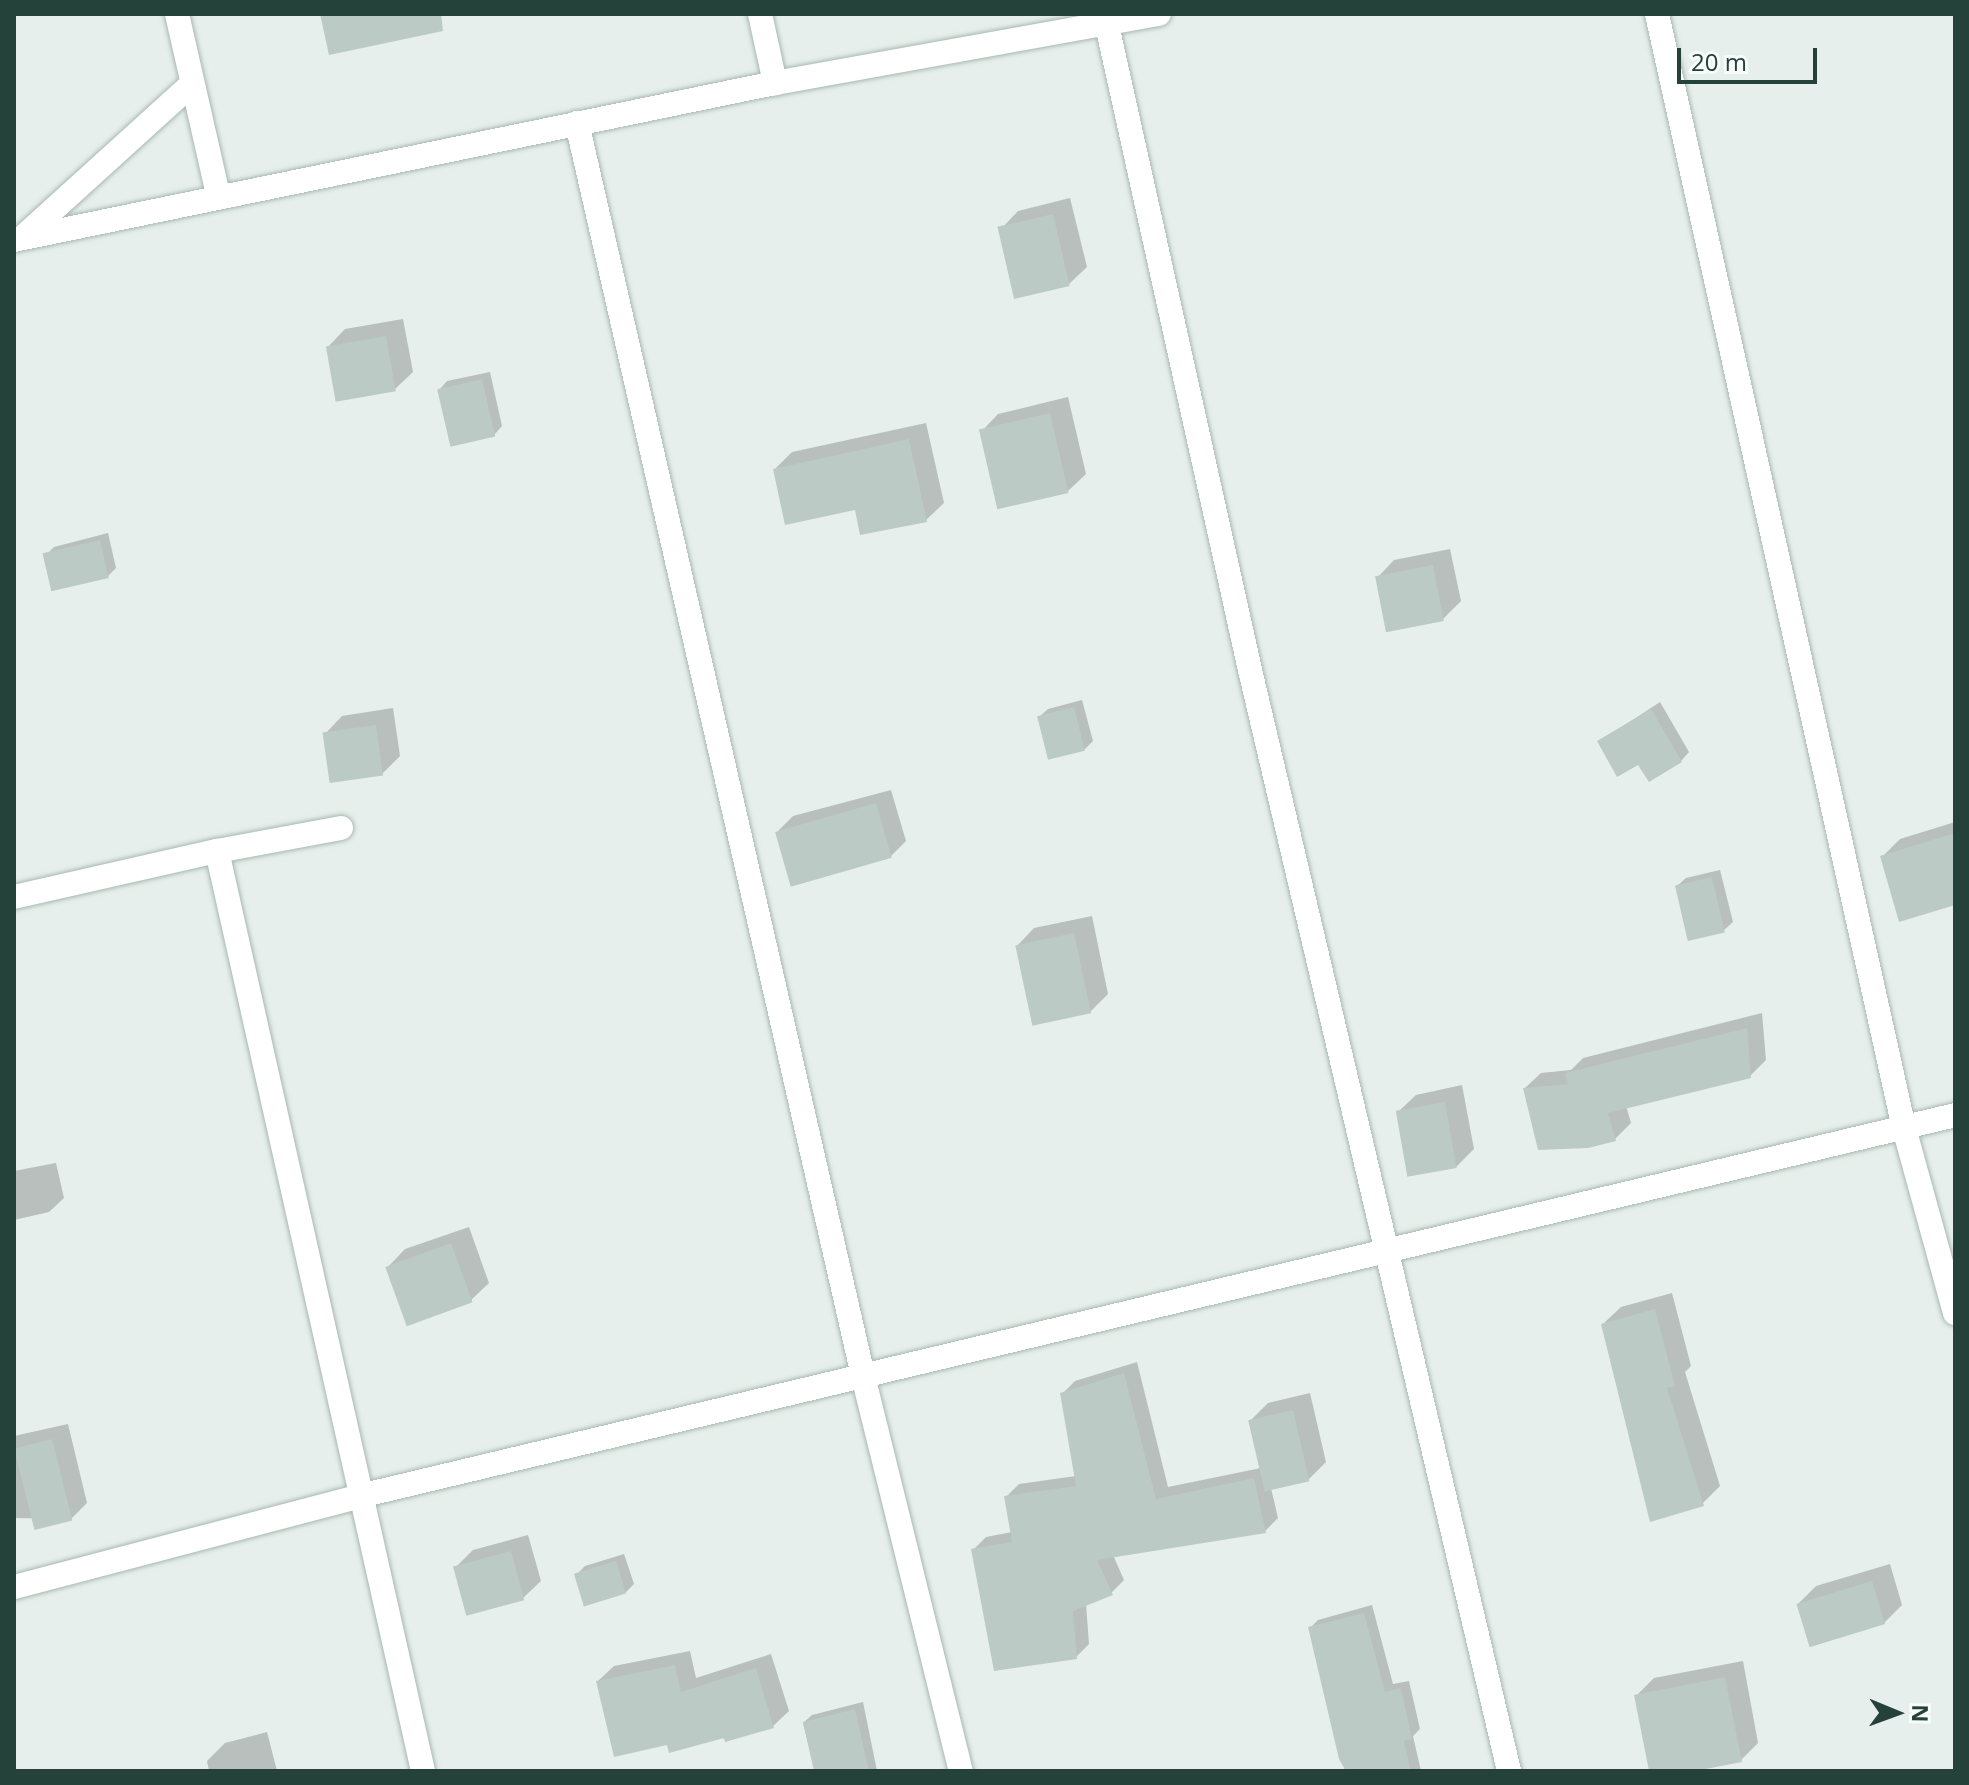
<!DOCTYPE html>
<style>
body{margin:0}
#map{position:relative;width:1969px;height:1785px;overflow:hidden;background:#e6efeb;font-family:"Open Sans",sans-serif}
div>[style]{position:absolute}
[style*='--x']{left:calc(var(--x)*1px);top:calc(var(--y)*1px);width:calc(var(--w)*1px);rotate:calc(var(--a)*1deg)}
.shadow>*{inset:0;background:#0003}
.building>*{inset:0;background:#bbcac4;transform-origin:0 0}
.roads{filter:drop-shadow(0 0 2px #a8b8b2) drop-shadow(0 0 2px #a8b8b2)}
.minor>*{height:24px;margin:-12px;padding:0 12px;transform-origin:12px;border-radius:12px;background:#fff}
span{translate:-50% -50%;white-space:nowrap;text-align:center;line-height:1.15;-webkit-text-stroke:6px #f7fbf9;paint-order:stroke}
.frame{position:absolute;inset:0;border:16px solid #24423a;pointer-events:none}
.north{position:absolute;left:1857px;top:1673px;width:80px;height:80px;-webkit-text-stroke:6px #f7fbf9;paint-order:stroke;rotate:91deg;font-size:22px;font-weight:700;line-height:32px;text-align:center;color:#24423a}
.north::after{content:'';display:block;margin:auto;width:28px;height:36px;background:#24423a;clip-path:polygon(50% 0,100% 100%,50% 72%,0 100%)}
.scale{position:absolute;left:1677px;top:48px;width:140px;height:36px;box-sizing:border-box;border:4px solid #24423a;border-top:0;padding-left:10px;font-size:24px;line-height:28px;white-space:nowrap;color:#24423a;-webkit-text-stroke:6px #f7fbf9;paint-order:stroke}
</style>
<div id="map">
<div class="shadow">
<i style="clip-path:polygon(1070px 198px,1087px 267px,1069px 284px,1001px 229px,1018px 211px)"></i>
<i style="clip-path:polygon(403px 319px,413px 372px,395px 389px,328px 347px,345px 329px)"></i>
<i style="clip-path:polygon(490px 372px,502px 426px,494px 435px,439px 390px,447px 381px)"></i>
<i style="clip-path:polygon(1068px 397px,1086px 474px,1068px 491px,981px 432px,998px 414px)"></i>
<i style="clip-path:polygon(926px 423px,944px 503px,926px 520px,856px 508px,775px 469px,792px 452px)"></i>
<i style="clip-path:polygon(108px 533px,116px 568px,108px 576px,46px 555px,54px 547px)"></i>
<i style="clip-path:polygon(1450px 549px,1461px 601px,1443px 619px,1377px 578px,1394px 560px)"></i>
<i style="clip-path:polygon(1082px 700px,1093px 741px,1084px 750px,1039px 717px,1048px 709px)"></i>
<i style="clip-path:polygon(1660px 702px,1689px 752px,1681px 761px,1639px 762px,1599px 742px)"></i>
<i style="clip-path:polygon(393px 708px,400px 756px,382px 774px,325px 734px,342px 716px)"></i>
<i style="clip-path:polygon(891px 790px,906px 841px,891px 856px,778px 831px,793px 816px)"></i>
<i style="clip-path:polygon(1955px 822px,1955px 903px,1882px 857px,1900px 839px)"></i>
<i style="clip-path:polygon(1720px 870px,1733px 922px,1724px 930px,1677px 886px,1686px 878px)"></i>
<i style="clip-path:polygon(1092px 916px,1108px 994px,1090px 1012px,1017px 946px,1034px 928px)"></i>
<i style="clip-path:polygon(1762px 1013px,1766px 1060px,1750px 1076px,1626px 1106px,1631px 1123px,1615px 1139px,1525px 1088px,1541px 1073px,1571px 1070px,1583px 1058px)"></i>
<i style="clip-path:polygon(1462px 1085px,1474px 1149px,1456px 1167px,1398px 1112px,1416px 1095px)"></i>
<i style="clip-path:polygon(56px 1163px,64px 1198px,49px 1212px,14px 1220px,14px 1171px)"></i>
<i style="clip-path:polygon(469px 1227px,489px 1283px,471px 1300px,407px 1323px,388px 1267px,405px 1249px)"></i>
<i style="clip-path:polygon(1672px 1293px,1691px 1366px,1685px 1372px,1720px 1486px,1702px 1504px,1603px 1324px,1621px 1307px)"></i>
<i style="clip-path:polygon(1137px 1362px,1168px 1487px,1261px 1468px,1250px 1421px,1268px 1403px,1310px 1393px,1326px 1462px,1308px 1480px,1271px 1488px,1278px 1518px,1265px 1531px,1113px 1555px,1124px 1580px,1111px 1593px,1086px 1604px,1089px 1644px,1076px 1657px,973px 1550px,986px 1537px,1012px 1532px,1006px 1497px,1019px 1484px,1076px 1476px,1062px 1394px,1075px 1381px)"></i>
<i style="clip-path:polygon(68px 1424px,87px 1503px,71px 1519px,14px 1518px,14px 1436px)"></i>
<i style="clip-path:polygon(528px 1535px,541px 1581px,523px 1598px,455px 1568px,473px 1550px)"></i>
<i style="clip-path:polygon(624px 1554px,634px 1584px,625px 1593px,577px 1574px,585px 1566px)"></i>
<i style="clip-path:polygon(1890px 1564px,1902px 1605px,1884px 1623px,1798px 1604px,1816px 1586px)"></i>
<i style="clip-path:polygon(1372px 1605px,1393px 1684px,1409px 1681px,1420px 1729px,1413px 1736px,1421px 1771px,1345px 1771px,1310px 1628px,1318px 1620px)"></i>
<i style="clip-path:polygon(690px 1651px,696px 1678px,771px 1654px,789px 1711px,773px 1726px,727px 1740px,598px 1681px,614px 1666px)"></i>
<i style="clip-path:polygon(1743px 1661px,1758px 1743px,1741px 1760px,1651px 1771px,1636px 1696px,1654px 1678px)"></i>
<i style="clip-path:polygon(863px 1702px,877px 1771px,815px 1771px,803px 1723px,812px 1715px)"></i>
<i style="clip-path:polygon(267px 1732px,277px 1771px,209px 1771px,207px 1761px,225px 1743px)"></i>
</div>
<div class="building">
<i style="clip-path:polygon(320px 14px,441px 14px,443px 31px,329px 55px)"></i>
<i style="left:1053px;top:214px;width:74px;height:57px;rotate:77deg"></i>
<i style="left:386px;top:336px;width:56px;height:61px;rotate:80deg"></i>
<i style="left:482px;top:379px;width:59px;height:46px;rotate:77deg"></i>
<i style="left:1050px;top:413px;width:82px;height:73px;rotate:77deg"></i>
<i style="clip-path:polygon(909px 439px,927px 522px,860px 535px,855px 510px,785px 525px,773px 469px)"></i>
<i style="left:100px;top:540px;width:39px;height:59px;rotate:77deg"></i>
<i style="left:1433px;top:565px;width:57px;height:59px;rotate:79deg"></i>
<i style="left:1074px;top:707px;width:45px;height:38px;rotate:76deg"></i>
<i style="clip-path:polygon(1651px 709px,1682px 762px,1649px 782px,1638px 765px,1617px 777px,1597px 741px)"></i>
<i style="left:376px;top:725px;width:51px;height:54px;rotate:82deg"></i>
<i style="left:876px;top:803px;width:57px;height:105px;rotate:74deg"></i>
<i style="clip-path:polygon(1955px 833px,1955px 905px,1899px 922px,1880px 856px)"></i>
<i style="left:1712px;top:877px;width:57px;height:38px;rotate:77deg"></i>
<i style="left:1074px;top:933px;width:82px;height:60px;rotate:78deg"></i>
<i style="clip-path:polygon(1747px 1028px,1751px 1078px,1608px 1113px,1616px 1141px,1588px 1148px,1538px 1150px,1523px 1088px,1568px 1084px,1565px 1073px)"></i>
<i style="left:1445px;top:1102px;width:67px;height:50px;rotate:80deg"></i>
<i style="left:451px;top:1243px;width:63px;height:70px;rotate:70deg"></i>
<i style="clip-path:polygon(1655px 1309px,1675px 1386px,1667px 1388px,1704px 1506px,1650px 1522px,1601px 1324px)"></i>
<i style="clip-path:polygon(1124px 1373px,1156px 1499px,1254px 1478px,1266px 1533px,1097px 1560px,1113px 1595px,1073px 1611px,1077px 1659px,994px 1671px,971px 1549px,1012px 1542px,1004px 1496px,1076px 1486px,1060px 1393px)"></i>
<i style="left:1293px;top:1410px;width:73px;height:46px;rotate:77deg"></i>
<i style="left:52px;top:1439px;width:84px;height:39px;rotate:76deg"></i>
<i style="left:511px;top:1551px;width:51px;height:60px;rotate:75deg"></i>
<i style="left:616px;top:1561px;width:34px;height:44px;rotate:73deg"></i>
<i style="left:1872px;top:1581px;width:45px;height:79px;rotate:73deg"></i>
<i style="clip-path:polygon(1364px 1613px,1385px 1692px,1401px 1688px,1412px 1739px,1404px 1741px,1411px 1771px,1346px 1771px,1339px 1759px,1308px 1627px)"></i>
<i style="clip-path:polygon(675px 1665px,681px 1692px,756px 1668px,774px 1728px,725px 1742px,724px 1738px,669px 1753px,667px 1745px,614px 1757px,596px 1681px)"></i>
<i style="clip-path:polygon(1725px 1677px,1742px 1762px,1695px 1771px,1649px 1771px,1634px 1695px)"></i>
<i style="clip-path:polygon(855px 1709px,869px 1771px,814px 1771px,803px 1722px)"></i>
</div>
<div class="roads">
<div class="minor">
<i style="--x:177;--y:14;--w:185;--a:77.2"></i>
<i style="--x:760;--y:14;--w:71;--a:77.7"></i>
<i style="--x:1657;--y:14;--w:1141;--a:77.5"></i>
<i style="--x:1904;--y:1128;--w:192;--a:74.6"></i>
<i style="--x:1107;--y:25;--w:661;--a:77.5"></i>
<i style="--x:1250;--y:670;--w:1131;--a:76.76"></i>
<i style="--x:577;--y:123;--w:1285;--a:77.14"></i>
<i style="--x:863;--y:1376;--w:407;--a:76.1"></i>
<i style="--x:22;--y:238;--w:229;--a:-42.2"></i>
<i style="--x:14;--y:240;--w:777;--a:-11.66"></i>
<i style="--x:775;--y:83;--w:390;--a:-10.2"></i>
<i style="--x:341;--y:828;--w:126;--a:169.5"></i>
<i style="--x:217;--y:851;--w:943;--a:77.38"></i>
<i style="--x:14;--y:897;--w:208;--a:-12.8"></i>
<i style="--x:14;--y:1587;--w:358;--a:-14.7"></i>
<i style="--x:360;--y:1496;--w:1640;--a:-13.43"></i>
</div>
</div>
<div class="frame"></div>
<div class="north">N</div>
<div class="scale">20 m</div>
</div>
